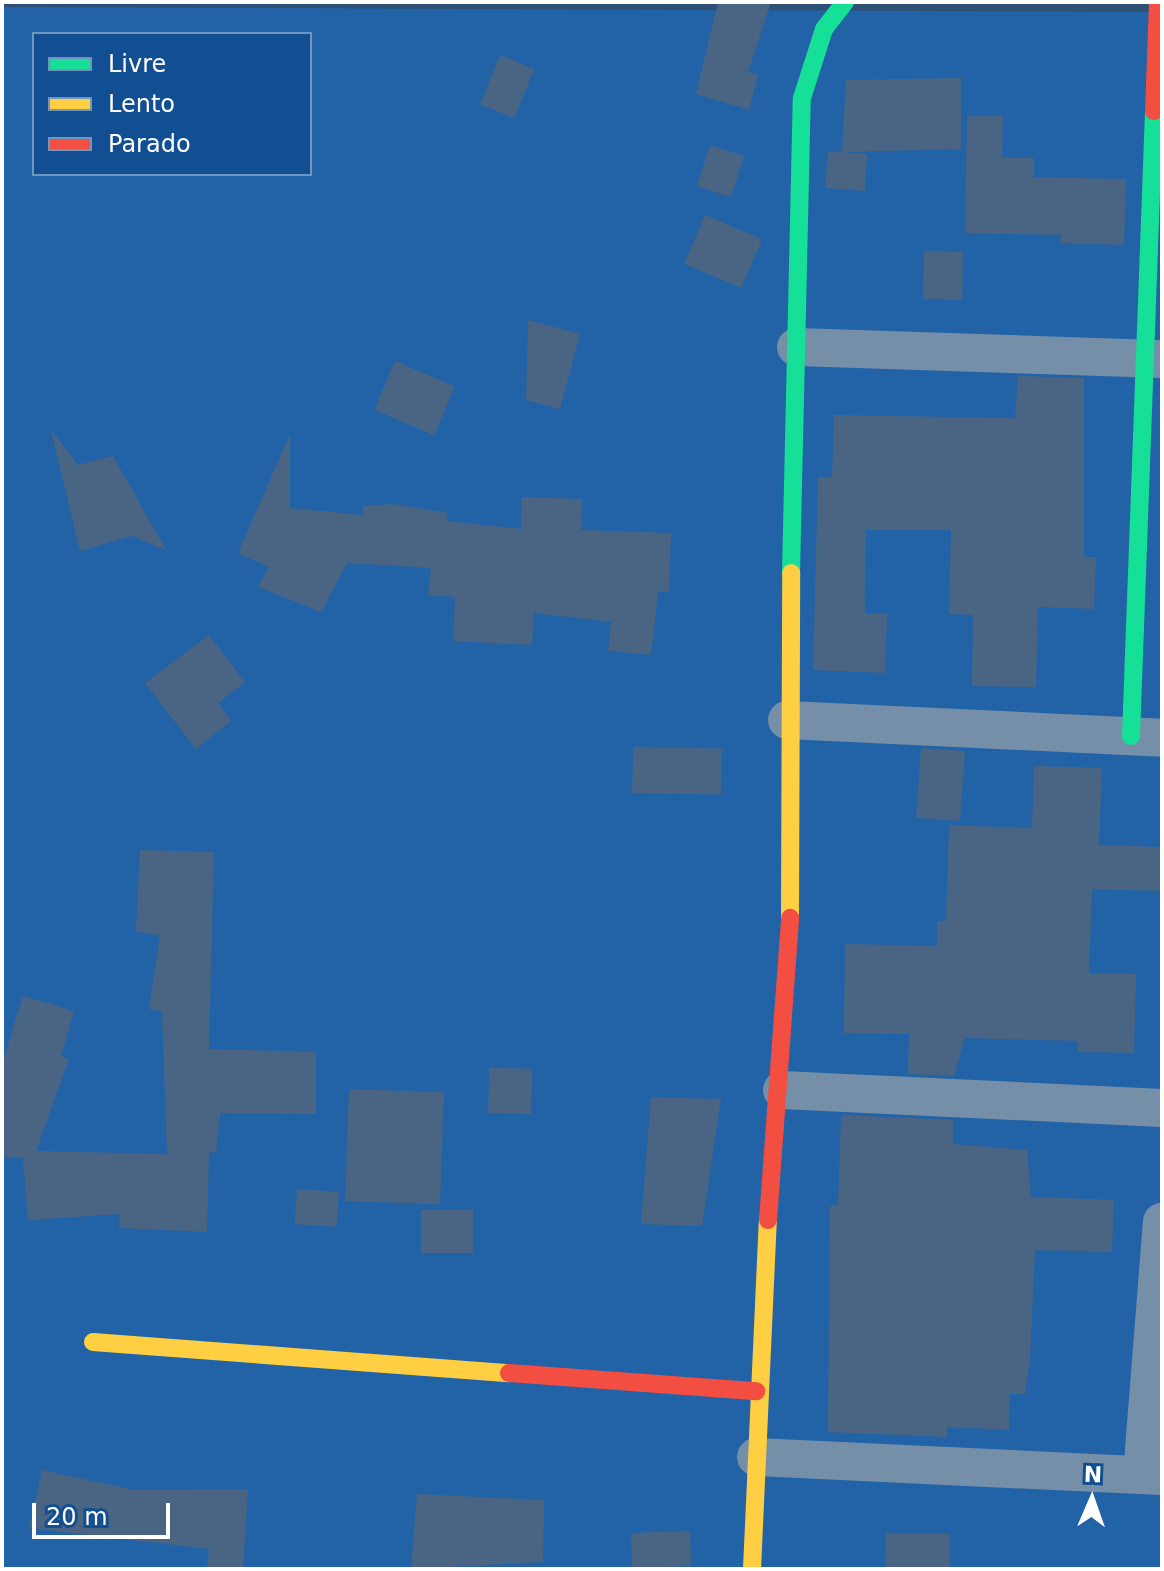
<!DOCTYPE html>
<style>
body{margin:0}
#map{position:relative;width:1164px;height:1571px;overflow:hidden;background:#2f5075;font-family:"DejaVu Sans",sans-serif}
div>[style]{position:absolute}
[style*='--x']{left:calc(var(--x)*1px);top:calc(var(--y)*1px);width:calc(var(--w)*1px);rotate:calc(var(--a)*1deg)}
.green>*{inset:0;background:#2263a7}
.building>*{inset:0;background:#4a6583;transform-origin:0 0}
.street>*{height:38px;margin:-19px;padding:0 19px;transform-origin:19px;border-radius:19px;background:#768fa8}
.fast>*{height:18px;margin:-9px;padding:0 9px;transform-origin:9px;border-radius:9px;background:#16e098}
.slow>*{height:18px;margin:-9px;padding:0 9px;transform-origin:9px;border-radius:9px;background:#ffcf43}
.jam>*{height:18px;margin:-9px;padding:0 9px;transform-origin:9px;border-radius:9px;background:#f24e42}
span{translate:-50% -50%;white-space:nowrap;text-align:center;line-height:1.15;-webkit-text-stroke:8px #124e92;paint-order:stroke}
.frame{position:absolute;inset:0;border:4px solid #fff;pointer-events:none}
.legend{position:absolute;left:32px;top:32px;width:280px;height:144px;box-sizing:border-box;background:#124e92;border:2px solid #7195be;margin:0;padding:10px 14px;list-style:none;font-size:24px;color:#fff}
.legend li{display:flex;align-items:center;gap:16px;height:40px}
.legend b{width:40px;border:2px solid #7195be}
.north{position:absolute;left:1052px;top:1459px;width:80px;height:80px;-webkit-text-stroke:6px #124e92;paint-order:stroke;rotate:2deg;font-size:22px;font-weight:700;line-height:32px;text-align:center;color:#fff}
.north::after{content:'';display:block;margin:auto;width:28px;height:36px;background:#fff;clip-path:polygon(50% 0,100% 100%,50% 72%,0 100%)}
.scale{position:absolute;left:32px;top:1503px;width:138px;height:36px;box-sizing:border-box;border:4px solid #fff;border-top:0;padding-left:10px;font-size:24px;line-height:28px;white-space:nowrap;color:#fff;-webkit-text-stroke:6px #124e92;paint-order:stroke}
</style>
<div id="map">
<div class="green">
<i style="clip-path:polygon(evenodd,2px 7px,1162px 12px,1162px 1569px,2px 1569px,2px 7px,34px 34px,310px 34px,310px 174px,34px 174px,34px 34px)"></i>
</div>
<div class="building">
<i style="clip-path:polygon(718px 2px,771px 2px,748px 72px,758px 75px,749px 110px,696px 94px)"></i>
<i style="left:500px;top:55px;width:37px;height:53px;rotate:22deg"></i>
<i style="clip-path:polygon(961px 78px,961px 149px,844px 152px,867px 154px,865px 191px,825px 188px,828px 151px,842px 152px,846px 80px)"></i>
<i style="clip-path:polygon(967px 116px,1003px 116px,1002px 158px,1034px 158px,1034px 177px,1126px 179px,1124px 245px,1060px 243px,1061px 235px,965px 233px)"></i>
<i style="left:710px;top:145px;width:36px;height:43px;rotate:18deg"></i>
<i style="left:705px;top:215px;width:62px;height:53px;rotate:23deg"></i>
<i style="left:924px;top:251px;width:39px;height:48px;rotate:1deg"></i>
<i style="clip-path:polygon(528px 320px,580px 334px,560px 409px,526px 400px)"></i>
<i style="left:395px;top:361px;width:65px;height:53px;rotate:23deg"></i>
<i style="clip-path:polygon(1018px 376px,1084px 378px,1084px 557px,1096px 557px,1094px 609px,1038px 607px,1036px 687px,972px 686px,973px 615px,949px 614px,951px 530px,866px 530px,865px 613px,887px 614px,885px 673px,813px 670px,818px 477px,832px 478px,834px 415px,1015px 418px)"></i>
<i style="clip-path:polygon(51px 430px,78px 465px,113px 456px,166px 550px,132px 536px,80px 551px)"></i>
<i style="clip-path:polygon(290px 434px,290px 508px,363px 515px,363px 506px,392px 504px,448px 513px,447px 521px,521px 529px,522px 497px,582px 499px,581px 530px,671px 533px,669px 592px,658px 592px,651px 655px,608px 651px,611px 622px,534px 613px,532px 645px,453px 641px,455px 597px,428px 595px,431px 568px,347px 563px,321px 612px,258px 587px,269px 567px,238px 553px)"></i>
<i style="clip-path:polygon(209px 635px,245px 682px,218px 703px,231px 721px,196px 749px,145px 683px)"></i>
<i style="left:633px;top:747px;width:89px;height:46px;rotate:1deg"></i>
<i style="left:921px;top:748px;width:44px;height:70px;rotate:4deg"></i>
<i style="clip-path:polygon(1034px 766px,1102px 768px,1099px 845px,1162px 847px,1162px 891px,1092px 889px,1089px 973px,1136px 974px,1134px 1053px,1078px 1052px,1078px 1041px,965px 1038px,954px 1076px,908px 1074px,909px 1034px,844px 1033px,845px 944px,937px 946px,937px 921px,946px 921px,949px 825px,1032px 828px)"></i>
<i style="clip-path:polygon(140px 850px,214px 852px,209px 1049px,316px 1052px,316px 1114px,220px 1113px,216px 1153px,209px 1152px,207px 1232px,119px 1228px,120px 1214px,28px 1220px,23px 1158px,2px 1157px,2px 1064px,23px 996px,74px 1011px,61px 1056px,69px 1059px,36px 1151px,167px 1154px,162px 1011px,149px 1009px,160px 936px,136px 931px)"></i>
<i style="left:489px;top:1068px;width:43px;height:45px;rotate:1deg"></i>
<i style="left:349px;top:1089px;width:95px;height:112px;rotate:2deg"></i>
<i style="clip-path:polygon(651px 1097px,721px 1099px,702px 1226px,641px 1224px)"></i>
<i style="clip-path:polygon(841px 1115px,953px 1120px,953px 1144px,1027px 1150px,1031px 1197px,1114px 1200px,1112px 1252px,1035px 1250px,1030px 1359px,1025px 1394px,1010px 1394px,1009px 1430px,947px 1427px,947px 1437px,828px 1432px,830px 1206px,838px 1206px)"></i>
<i style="left:297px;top:1189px;width:42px;height:35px;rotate:4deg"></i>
<i style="left:421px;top:1210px;width:52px;height:43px"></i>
<i style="clip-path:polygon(42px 1470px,134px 1490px,248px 1489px,243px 1569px,207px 1567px,209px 1549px,29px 1528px)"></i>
<i style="clip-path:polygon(417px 1494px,544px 1500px,543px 1562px,411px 1569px)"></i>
<i style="left:690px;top:1531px;width:35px;height:59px;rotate:88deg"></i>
<i style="left:886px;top:1533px;width:64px;height:36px;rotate:1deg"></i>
</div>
<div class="street">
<i style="--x:796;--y:347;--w:366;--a:1.9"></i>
<i style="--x:787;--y:720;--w:375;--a:2.7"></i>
<i style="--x:782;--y:1090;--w:380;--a:2.7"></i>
<i style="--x:756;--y:1457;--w:406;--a:2.7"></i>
<i style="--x:1142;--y:1475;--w:254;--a:-85.5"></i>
</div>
<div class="fast">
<i style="--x:791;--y:573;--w:475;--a:-88.7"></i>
<i style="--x:802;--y:98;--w:72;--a:-72.3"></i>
<i style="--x:824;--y:29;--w:34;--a:-52"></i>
<i style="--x:1131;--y:736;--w:625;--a:-87.89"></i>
</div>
<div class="slow">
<i style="--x:790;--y:918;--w:345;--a:-89.8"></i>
<i style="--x:93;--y:1342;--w:417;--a:4.3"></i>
<i style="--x:752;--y:1569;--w:349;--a:-87.4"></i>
</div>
<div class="jam">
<i style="--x:1154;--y:111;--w:109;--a:-87.9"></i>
<i style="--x:768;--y:1220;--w:303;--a:-85.8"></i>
<i style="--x:509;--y:1373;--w:248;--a:4.2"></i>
</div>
<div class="frame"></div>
<ul class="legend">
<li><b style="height:10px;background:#16e098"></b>Livre</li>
<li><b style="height:10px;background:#ffcf43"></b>Lento</li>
<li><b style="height:10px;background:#f24e42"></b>Parado</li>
</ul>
<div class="north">N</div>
<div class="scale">20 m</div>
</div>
